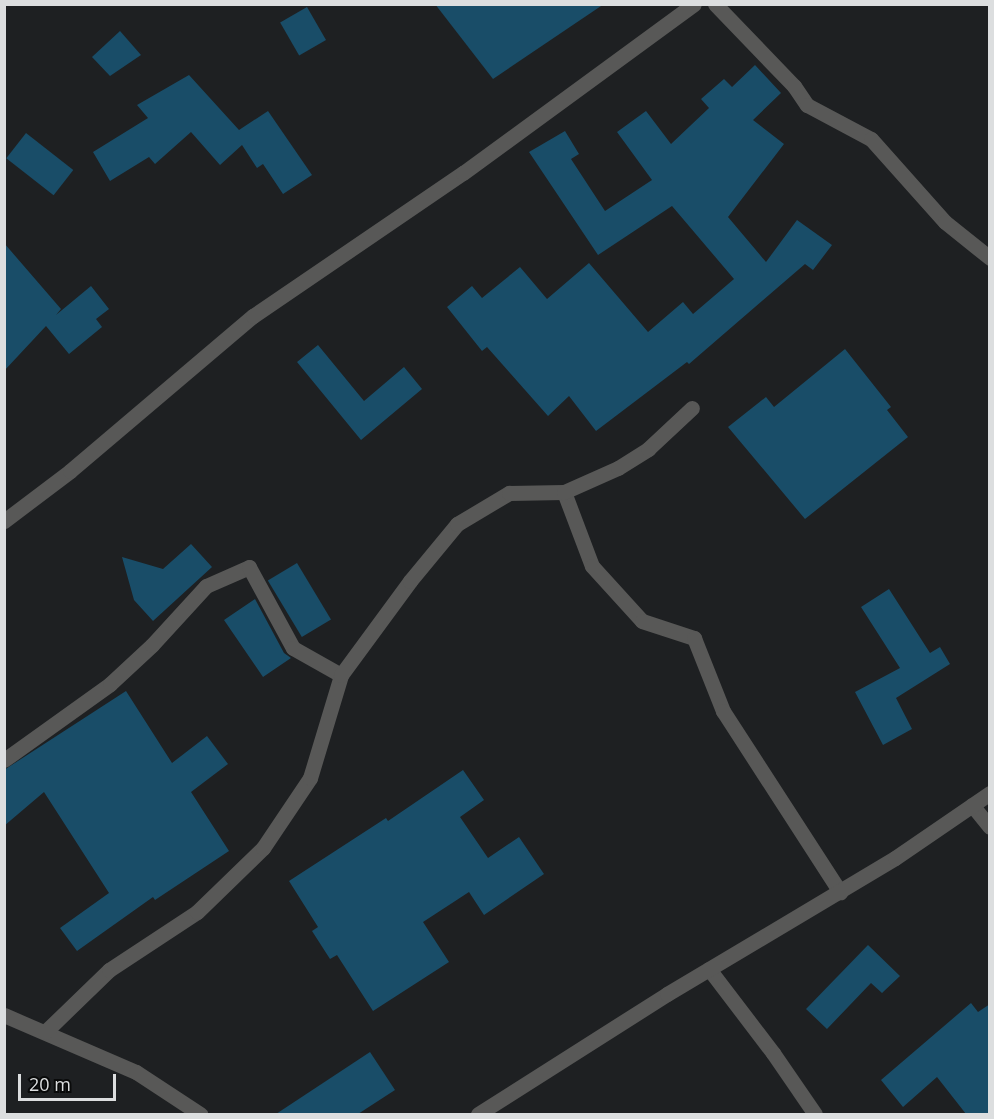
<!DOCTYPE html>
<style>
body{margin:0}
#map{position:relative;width:994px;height:1119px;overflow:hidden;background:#1e2022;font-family:"Open Sans",sans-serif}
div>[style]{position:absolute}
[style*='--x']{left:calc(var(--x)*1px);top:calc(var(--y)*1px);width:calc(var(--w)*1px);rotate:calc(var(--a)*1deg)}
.building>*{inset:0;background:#194d68;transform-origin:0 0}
.minor>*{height:15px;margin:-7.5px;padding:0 7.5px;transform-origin:7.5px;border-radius:7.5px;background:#585857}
span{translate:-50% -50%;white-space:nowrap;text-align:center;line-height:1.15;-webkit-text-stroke:4.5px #090a0a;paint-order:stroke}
.frame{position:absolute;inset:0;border:6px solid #dcdedf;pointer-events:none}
.scale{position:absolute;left:18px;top:1074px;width:98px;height:27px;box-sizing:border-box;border:3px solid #dcdedf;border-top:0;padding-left:8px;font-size:18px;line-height:21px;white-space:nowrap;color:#dcdedf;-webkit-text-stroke:4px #090a0a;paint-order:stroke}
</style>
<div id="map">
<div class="building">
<i style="clip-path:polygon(435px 4px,604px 4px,493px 79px)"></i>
<i style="left:307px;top:7px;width:38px;height:31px;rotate:60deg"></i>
<i style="clip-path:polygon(120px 31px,141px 55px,110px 76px,92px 57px)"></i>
<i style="clip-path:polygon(755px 65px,781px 93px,753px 120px,784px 144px,728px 217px,766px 262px,797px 220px,832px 245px,813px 270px,805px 264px,689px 364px,687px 362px,596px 431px,569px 396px,548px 416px,487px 347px,482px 351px,447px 307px,472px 286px,482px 298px,520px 267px,547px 299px,589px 263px,648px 332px,683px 302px,693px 314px,734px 279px,672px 206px,598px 255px,529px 152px,565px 131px,579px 154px,571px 159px,605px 211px,652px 180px,617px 132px,646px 111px,671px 144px,709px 108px,701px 99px,724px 79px,732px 87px)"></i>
<i style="clip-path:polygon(189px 75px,239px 130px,268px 111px,312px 175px,283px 194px,263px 164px,257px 168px,242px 145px,220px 165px,191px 132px,155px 164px,149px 157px,110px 181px,93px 152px,148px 118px,137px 105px)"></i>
<i style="left:26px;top:133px;width:60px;height:32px;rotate:38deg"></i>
<i style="clip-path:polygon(4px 243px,61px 309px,56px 315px,91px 286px,109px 309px,96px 319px,102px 327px,69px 354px,46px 326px,4px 371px)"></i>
<i style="clip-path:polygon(318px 345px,364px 401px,404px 367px,422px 389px,361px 440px,297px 362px)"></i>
<i style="clip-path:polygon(845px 349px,891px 407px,887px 410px,908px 437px,805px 519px,728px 427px,766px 397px,774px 407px)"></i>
<i style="clip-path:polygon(191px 544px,212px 567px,153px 621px,134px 600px,122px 557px,163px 569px)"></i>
<i style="left:297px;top:563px;width:66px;height:34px;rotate:59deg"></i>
<i style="clip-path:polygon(889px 589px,930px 653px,940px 647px,950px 664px,896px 698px,912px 729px,883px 745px,855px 692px,900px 668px,861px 607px)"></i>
<i style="clip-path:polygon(255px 599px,284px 653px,291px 658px,263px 677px,224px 620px)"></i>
<i style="clip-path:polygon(126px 691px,172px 763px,207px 736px,228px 764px,191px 792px,229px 851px,155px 900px,153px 897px,77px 951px,60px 928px,109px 893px,44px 792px,4px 826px,4px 770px)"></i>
<i style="clip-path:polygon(463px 770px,484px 800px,460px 817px,488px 858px,519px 837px,544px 874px,484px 915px,469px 892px,423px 922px,449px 962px,373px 1011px,337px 955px,330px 959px,312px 931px,318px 927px,289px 881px,386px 818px,388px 821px)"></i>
<i style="clip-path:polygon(868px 945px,900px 976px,882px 993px,871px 983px,827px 1029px,806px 1009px)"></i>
<i style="clip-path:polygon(971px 1003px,978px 1012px,990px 1004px,990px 1114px,966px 1114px,937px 1077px,903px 1107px,881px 1080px)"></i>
<i style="clip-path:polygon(370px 1052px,395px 1090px,358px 1114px,276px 1114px)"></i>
</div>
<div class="minor">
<i style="--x:715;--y:4;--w:114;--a:46.1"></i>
<i style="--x:794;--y:86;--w:23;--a:56"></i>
<i style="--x:807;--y:105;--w:72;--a:28"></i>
<i style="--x:871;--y:139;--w:111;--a:48.3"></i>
<i style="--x:945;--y:222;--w:58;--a:38.7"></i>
<i style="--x:564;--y:492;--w:79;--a:69.3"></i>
<i style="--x:592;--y:566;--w:74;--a:47.7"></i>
<i style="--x:642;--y:621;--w:55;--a:18.1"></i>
<i style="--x:694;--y:638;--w:79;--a:68.3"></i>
<i style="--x:723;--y:711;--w:216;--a:57.1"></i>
<i style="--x:4;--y:521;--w:83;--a:-37.1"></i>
<i style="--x:70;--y:471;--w:240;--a:-40.3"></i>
<i style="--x:253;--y:316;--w:254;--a:-34.3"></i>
<i style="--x:463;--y:173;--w:286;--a:-36.2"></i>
<i style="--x:4;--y:760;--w:130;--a:-35.6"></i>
<i style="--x:110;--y:684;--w:57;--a:-42.9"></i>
<i style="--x:152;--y:645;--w:80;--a:-47.5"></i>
<i style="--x:206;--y:586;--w:47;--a:-23.8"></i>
<i style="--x:249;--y:567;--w:92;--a:61.5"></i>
<i style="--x:293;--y:648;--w:55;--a:29.4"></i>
<i style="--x:972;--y:805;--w:28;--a:51"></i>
<i style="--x:709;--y:969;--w:106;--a:52.7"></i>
<i style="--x:773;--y:1053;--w:74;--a:55.5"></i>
<i style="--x:4;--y:1015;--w:144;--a:23.4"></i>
<i style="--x:136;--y:1072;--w:77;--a:33.3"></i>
<i style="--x:45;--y:1032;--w:89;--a:-44.1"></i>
<i style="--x:109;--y:970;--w:105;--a:-33.4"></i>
<i style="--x:197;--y:912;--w:92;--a:-44.1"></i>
<i style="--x:263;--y:848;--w:84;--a:-56.1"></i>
<i style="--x:310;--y:778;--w:108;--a:-73.2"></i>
<i style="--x:341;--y:675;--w:117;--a:-53.7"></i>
<i style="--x:410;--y:581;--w:74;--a:-50.5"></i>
<i style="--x:457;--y:524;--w:61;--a:-30.8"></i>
<i style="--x:509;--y:493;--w:55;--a:-1"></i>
<i style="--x:564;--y:492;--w:59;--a:-24"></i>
<i style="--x:618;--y:468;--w:36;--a:-32"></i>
<i style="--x:648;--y:449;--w:60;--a:-43"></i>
<i style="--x:478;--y:1114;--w:224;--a:-32.4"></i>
<i style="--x:667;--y:994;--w:265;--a:-30.8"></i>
<i style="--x:895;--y:858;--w:115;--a:-34.4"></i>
</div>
<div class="frame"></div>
<div class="scale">20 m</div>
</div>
